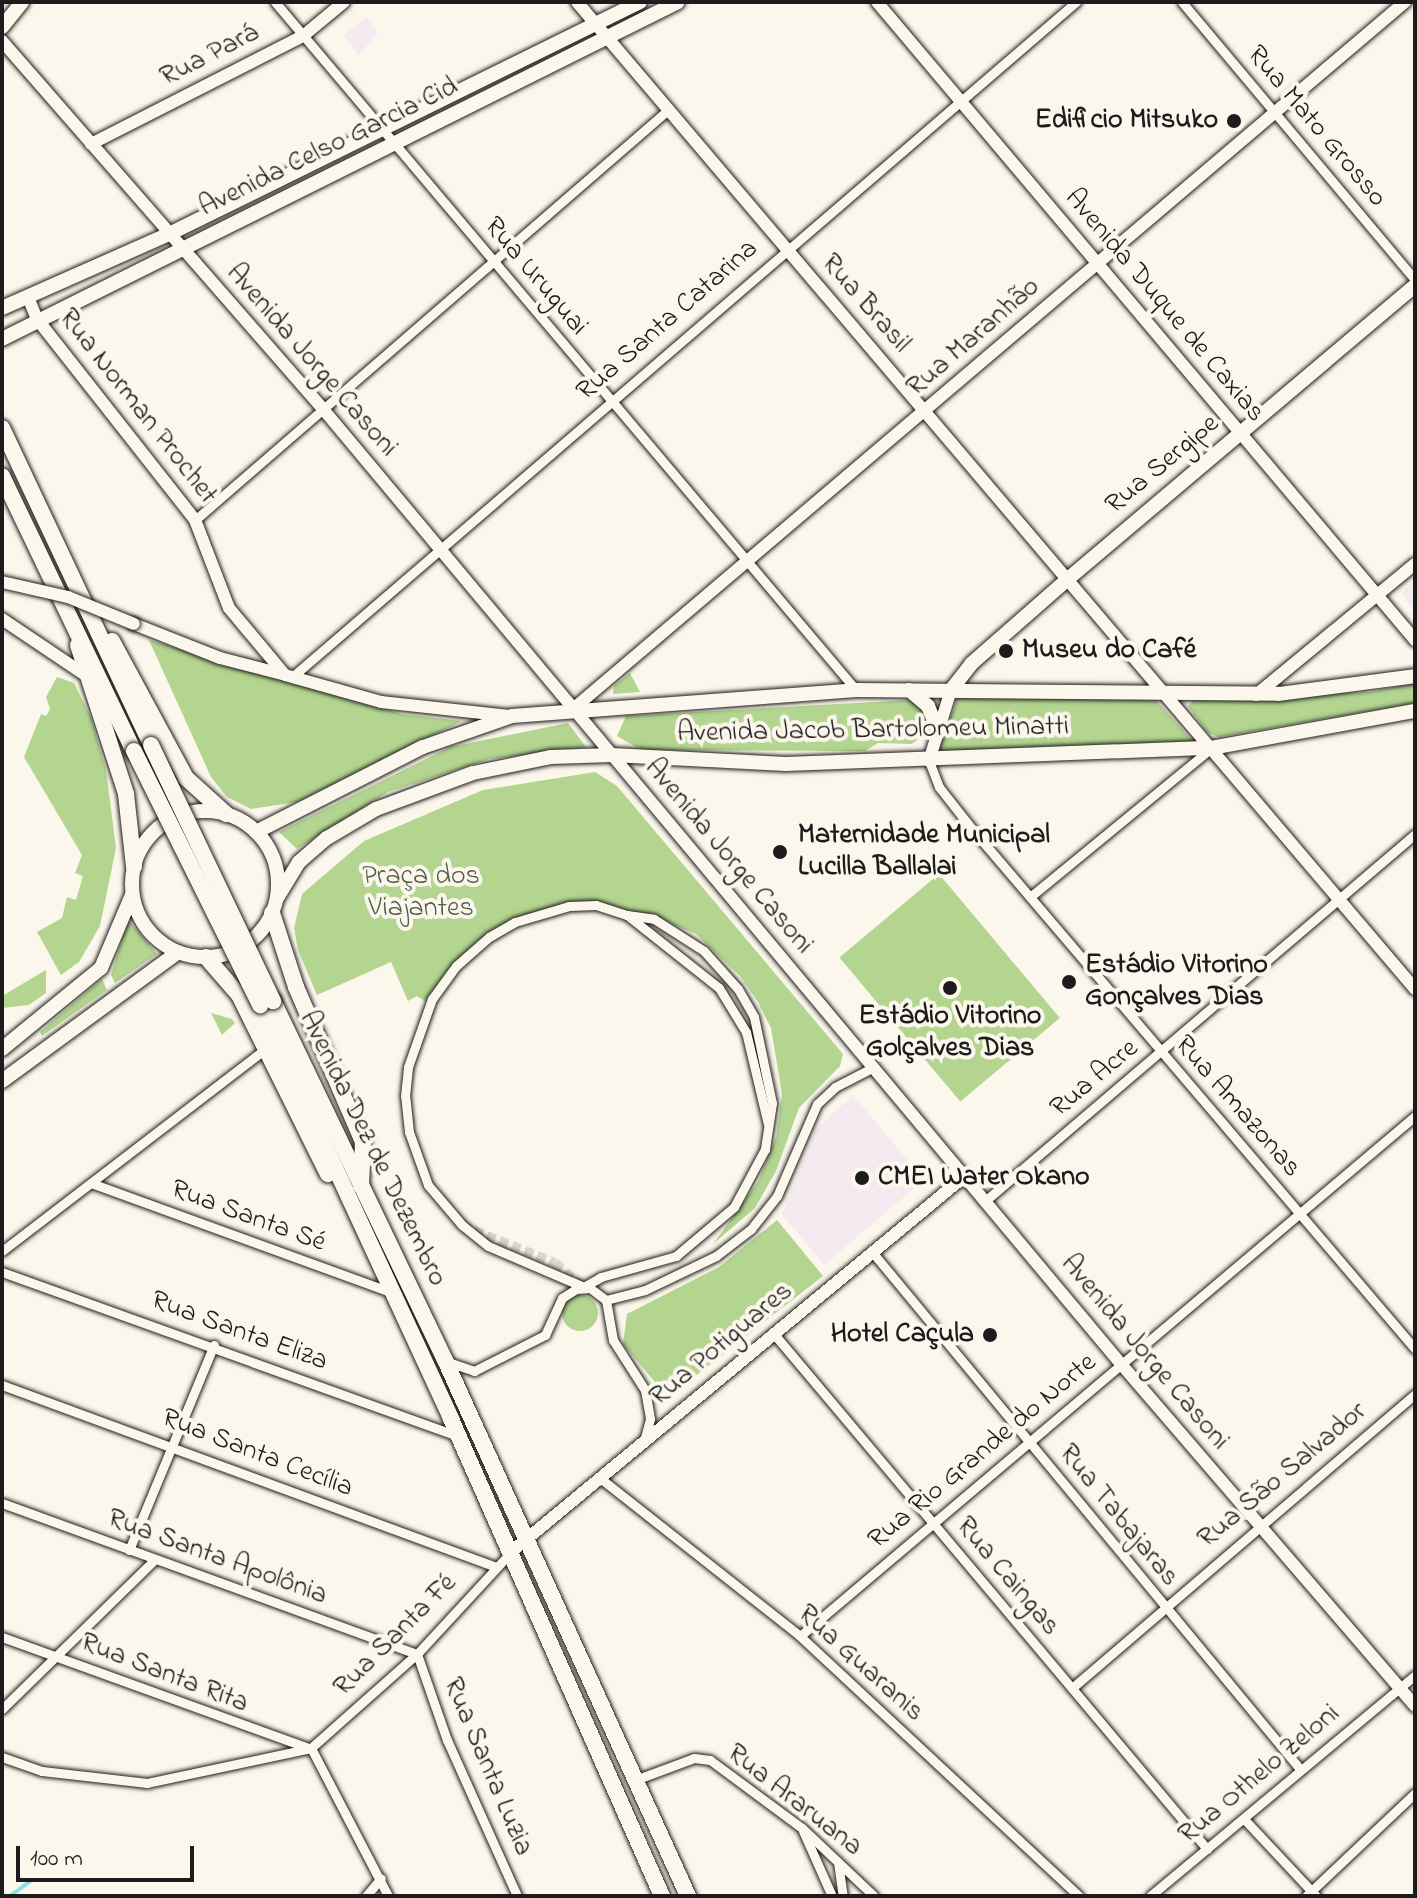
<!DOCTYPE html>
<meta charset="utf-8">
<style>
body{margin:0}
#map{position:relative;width:1417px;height:1898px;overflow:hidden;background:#fbf7ec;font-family:"Indie Flower",sans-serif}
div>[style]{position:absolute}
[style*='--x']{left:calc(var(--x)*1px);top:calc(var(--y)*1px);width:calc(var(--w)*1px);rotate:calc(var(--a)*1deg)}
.built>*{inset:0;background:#f4eaf0}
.green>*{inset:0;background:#b3d58f;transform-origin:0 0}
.round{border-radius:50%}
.stream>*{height:4px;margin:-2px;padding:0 2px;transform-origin:2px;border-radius:2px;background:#8edfe6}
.minor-tunnel>*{height:9px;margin-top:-4.5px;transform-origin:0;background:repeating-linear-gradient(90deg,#dad6cd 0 9px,transparent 0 13.5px)}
.roads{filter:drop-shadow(0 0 2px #1c1c1c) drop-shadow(0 0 2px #1c1c1c)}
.minor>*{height:9px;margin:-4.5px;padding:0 4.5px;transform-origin:4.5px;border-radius:4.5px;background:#fbf7ec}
.tertiary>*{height:12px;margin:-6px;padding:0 6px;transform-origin:6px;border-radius:6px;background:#fbf7ec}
.secondary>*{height:14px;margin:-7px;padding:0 7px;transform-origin:7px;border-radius:7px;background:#fbf7ec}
.primary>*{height:14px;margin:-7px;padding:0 7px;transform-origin:7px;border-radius:7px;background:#fbf7ec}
.primary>.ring{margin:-7px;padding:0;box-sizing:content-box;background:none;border:14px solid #fbf7ec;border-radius:50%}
.trunk>*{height:16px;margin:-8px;padding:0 8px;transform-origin:8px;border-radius:8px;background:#fbf7ec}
.bridges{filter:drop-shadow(0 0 2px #1c1c1c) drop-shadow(0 0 2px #1c1c1c)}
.tertiary-bridge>*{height:12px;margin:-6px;padding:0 6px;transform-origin:6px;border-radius:6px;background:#fbf7ec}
.trunk-bridge>*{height:16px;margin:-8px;padding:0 8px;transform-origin:8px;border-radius:8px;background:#fbf7ec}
.dots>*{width:22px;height:22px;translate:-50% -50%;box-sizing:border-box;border:4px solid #fbf7ec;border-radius:50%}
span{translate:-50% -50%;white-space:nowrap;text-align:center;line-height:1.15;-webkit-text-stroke:8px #fbf7ec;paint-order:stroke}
.street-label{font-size:28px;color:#1c1c1c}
.poi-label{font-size:28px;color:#1c1c1c;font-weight:700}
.right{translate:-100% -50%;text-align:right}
.left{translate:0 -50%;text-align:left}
.park-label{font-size:28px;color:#515d44}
.frame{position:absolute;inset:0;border:4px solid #1c1c1c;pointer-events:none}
.scale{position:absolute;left:16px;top:1846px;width:178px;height:36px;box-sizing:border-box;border:4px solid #1c1c1c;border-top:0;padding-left:10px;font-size:24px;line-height:28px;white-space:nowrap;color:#1c1c1c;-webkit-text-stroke:6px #fbf7ec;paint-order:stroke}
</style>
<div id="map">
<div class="built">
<i style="clip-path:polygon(366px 17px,378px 33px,359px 55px,343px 36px)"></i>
<i style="clip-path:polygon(1415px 579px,1415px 612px,1402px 593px)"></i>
<i style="clip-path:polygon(853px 1095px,924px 1180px,824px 1265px,782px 1214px,815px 1130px)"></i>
</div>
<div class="green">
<i style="clip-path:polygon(149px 640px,402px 714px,462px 721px,297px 802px,251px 809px,227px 797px,211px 777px)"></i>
<i style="clip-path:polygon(630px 673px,640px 692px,613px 694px,614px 686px)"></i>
<i style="clip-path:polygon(57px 677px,74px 683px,91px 718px,106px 770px,116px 848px,100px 926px,79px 962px,61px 975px,37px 932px,62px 918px,67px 897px,76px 900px,83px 876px,75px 873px,82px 855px,24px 757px,41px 714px,46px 716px,50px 709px,46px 697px)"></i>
<i style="clip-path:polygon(1415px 683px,1415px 703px,1218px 737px,1207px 732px,1188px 706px,1194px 700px,1370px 692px)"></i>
<i style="clip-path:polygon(958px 697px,1156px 700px,1193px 742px,937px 753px)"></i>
<i style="clip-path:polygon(910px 700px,919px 704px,925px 716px,921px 737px,912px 744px,878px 743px,865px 751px,641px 750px,617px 736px,626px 716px)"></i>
<i style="clip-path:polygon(568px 723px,586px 747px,489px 759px,388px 792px,297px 849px,279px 832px,450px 747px)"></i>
<i style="clip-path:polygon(595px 772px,617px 786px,843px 1054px,840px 1066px,799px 1108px,776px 1171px,755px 1208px,713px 1244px,758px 1182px,776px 1137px,782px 1094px,771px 1028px,758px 1002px,740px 976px,696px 934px,648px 914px,577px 902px,485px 936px,449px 968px,425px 1001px,417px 996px,408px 1001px,391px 962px,317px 995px,298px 950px,294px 928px,302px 894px,364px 841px,483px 790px)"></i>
<i style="left:939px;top:874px;width:188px;height:130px;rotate:50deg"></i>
<i style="clip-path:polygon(128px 920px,157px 954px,115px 983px,111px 975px)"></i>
<i style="clip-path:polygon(46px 970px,46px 993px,29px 1005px,2px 1008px,2px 996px)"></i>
<i style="clip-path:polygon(102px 979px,107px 990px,42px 1036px,40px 1032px)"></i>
<i style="clip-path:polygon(211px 1013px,232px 1019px,235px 1023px,222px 1035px)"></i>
<i style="clip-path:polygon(777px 1220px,823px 1276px,676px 1391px,659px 1387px,623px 1344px,627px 1314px,719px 1267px)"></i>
<i class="round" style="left:562px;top:1295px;width:36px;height:36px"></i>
</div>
<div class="stream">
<i style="--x:10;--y:1896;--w:24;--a:-36"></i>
</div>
<div class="minor-tunnel">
<i style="--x:462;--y:1225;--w:100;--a:21.7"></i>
<i style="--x:555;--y:1262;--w:38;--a:41"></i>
</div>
<div class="roads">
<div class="minor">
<i style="--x:275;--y:2;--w:901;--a:49.82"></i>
<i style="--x:1182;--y:2;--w:363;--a:50"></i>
<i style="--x:195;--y:520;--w:626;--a:-40.92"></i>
<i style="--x:292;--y:677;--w:1035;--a:-40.73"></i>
<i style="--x:929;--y:761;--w:28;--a:69"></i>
<i style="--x:939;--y:787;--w:53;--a:51.8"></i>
<i style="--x:972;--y:829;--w:683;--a:49.57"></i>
<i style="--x:1030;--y:897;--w:233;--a:-39.4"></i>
<i style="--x:627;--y:915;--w:27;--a:8"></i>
<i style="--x:654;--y:919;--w:59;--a:32.6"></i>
<i style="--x:704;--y:951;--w:51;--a:48.2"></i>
<i style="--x:738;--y:989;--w:32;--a:60"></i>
<i style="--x:754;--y:1017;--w:88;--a:78.2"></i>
<i style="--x:772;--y:1103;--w:47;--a:98.7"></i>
<i style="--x:765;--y:1149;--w:66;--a:118.1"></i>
<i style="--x:734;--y:1207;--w:76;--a:139.8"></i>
<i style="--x:676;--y:1256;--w:78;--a:164.4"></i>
<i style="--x:601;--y:1277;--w:20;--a:150"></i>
<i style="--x:584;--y:1287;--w:104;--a:-156.9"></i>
<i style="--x:488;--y:1246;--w:33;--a:-141"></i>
<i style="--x:462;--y:1225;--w:52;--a:-130.4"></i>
<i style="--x:428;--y:1185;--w:56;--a:-109.7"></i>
<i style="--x:409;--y:1132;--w:36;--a:-96"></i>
<i style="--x:405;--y:1096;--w:29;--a:-84"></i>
<i style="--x:408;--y:1067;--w:72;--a:-70.6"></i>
<i style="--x:432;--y:999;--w:41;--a:-54"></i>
<i style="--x:456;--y:966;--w:44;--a:-41.3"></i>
<i style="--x:489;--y:937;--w:30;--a:-30"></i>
<i style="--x:515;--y:922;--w:56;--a:-16.5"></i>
<i style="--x:569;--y:906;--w:27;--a:-2"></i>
<i style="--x:596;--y:905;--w:33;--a:18"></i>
<i style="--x:627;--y:915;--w:117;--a:38.4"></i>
<i style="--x:719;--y:988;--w:52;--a:58.5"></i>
<i style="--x:746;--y:1032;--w:95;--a:76.6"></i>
<i style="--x:91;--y:1183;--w:318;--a:20"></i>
<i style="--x:985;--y:1201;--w:565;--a:-40.48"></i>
<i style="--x:2;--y:1251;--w:332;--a:-37.5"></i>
<i style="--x:873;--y:1253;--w:670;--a:50.39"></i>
<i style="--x:2;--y:1272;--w:485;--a:19.8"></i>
<i style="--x:606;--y:1300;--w:40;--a:-14.4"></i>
<i style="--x:645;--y:1290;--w:79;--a:-25.6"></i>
<i style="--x:716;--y:1256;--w:44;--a:-37.6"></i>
<i style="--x:751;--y:1229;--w:42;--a:-51.8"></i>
<i style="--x:777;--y:1196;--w:100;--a:-66.5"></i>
<i style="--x:817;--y:1104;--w:25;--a:-43"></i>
<i style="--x:835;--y:1087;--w:42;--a:-27.2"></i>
<i style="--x:774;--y:1334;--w:673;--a:49.94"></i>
<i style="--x:448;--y:1362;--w:28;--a:19"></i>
<i style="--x:474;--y:1371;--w:80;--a:-26.9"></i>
<i style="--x:545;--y:1335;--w:41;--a:-65.3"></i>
<i style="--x:562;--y:1298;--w:17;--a:-33"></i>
<i style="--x:576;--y:1289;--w:14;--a:-4"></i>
<i style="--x:590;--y:1288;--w:20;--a:37"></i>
<i style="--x:606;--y:1300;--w:41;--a:80.1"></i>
<i style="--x:613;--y:1340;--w:59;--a:57.4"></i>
<i style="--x:645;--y:1390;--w:29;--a:80"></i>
<i style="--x:650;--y:1419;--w:23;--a:105"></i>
<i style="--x:2;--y:1385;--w:526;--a:20.22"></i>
<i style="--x:600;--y:1478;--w:255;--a:38.3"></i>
<i style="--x:800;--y:1636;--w:381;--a:43"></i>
<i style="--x:2;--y:1503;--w:442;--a:20"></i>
<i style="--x:417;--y:1654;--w:91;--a:70.8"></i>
<i style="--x:447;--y:1740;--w:171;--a:65.8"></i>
<i style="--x:129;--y:1550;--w:222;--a:-67.5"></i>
<i style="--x:800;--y:1636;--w:805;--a:-40.22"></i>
<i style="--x:2;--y:1637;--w:326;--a:19.9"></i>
<i style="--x:1072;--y:1688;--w:452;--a:-40.6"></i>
<i style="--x:2;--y:1709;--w:214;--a:-44.4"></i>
<i style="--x:311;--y:1748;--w:167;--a:62.5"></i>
<i style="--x:2;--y:1757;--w:42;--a:19.3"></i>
<i style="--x:42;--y:1771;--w:106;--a:6.5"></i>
<i style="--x:147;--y:1783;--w:168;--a:-12"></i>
<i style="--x:311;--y:1748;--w:142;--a:-41.6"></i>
<i style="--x:417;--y:1654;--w:139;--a:-47.3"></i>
<i style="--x:635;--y:1780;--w:63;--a:-20.4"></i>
<i style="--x:694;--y:1758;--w:16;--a:7"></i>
<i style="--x:710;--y:1760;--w:114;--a:36.5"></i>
<i style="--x:802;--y:1828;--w:99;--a:43.4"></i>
<i style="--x:1244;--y:1819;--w:105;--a:46.9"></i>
<i style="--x:803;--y:1831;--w:71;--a:66"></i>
<i style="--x:838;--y:1862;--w:34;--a:82"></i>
<i style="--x:366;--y:1896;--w:23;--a:-50"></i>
<i style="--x:1150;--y:1896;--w:345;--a:-39.8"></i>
<i style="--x:1306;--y:1896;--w:150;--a:-43.4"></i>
</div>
<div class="tertiary">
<i style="--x:577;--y:2;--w:1295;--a:49.67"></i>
<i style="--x:877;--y:2;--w:835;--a:49.86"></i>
<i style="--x:2;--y:41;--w:488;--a:48.9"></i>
<i style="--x:323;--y:409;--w:1245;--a:50.12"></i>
<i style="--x:1121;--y:1364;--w:451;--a:49.3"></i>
<i style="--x:91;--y:144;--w:238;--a:-27"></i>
<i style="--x:303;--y:36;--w:53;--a:-39.7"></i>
<i style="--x:28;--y:297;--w:24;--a:68"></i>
<i style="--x:37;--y:319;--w:256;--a:51.8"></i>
<i style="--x:195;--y:520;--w:94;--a:68.9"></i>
<i style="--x:229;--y:608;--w:87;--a:50.1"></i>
<i style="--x:285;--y:675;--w:100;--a:15.7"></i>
<i style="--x:381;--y:702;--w:129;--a:6.2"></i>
<i style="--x:2;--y:619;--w:99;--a:33.9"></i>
<i style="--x:134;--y:624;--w:92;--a:21.6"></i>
<i style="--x:220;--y:658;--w:64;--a:14.5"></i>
<i style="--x:1256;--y:695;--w:206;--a:-39.5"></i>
<i style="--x:573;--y:709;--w:1092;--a:-40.36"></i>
<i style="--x:929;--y:761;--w:74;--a:-72.8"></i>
<i style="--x:511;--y:1552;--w:589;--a:-39.63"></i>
</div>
<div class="secondary">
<i style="--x:2;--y:27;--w:32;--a:-51"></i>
<i style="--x:2;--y:308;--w:183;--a:-23.9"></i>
<i style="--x:169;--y:234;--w:525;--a:-26.22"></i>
<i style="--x:2;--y:339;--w:755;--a:-26.5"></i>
<i style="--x:951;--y:690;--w:33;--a:-52"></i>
<i style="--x:971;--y:664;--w:130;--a:-41.3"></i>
<i style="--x:1069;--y:578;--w:453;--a:-40.2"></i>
</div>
<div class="primary">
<i style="--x:909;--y:690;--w:25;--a:40"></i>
<i style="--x:928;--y:706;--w:24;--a:68"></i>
<i class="ring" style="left:132px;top:811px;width:132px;height:132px"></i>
<i style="--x:256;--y:832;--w:187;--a:-27"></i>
<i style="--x:423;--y:747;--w:94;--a:-19.2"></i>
<i style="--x:512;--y:716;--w:345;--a:-4.3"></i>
<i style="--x:856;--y:690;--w:423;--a:0.5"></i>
<i style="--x:1279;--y:694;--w:137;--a:-7.5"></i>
<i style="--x:277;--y:898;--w:42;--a:-58.6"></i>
<i style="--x:299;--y:862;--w:37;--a:-41"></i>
<i style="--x:327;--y:838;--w:57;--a:-30.6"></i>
<i style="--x:376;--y:809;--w:103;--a:-20.4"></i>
<i style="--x:473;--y:773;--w:80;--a:-11.6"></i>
<i style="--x:551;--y:757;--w:61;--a:-1.9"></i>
<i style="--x:612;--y:755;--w:174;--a:3"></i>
<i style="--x:786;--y:764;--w:425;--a:-2.2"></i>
<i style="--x:1211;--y:748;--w:207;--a:-10.3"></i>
<i style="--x:2;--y:1049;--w:128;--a:-39.3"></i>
<i style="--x:101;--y:968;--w:79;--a:-67"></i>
<i style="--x:2;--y:1081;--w:218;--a:-36.2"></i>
</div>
<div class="trunk">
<i style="--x:2;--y:428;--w:350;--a:64.8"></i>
<i style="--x:2;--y:476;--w:305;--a:64.4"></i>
<i style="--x:112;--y:641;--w:156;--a:61.6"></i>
<i style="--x:186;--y:778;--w:54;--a:42"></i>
<i style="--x:78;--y:645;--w:157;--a:72.1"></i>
<i style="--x:126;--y:794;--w:73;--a:83.7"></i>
<i style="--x:272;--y:913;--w:78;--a:72"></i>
<i style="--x:296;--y:987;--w:169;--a:66.6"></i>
<i style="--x:363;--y:1142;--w:44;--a:92.6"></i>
<i style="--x:206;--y:957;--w:50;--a:49"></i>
<i style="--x:239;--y:995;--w:200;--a:63.6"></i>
<i style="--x:273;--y:1001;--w:398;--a:64.4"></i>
<i style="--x:445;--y:1360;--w:589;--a:65.61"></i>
<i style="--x:260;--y:1005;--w:456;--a:65.2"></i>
<i style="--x:451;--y:1419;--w:522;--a:66.14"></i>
</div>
</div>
<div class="bridges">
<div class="tertiary-bridge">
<i style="--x:2;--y:582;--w:68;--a:12.8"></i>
<i style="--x:68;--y:597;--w:71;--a:22.2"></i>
</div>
<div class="trunk-bridge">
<i style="--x:151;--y:745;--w:284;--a:64.5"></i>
<i style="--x:134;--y:751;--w:284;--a:63.6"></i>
</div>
</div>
<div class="dots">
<i style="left:1234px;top:121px;background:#1c1c1c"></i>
<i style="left:1006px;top:651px;background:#1c1c1c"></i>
<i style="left:780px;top:852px;background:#1c1c1c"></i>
<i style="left:1069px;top:982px;background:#1c1c1c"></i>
<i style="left:950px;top:988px;background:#1c1c1c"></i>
<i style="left:862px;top:1178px;background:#1c1c1c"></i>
<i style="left:990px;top:1335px;background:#1c1c1c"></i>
</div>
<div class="street-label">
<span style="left:210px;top:56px;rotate:-27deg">Rua Pará</span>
<span style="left:1316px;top:127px;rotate:50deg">Rua Mato Grosso</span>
<span style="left:329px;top:148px;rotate:-26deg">Avenida Celso Garcia Cid</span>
<span style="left:535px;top:277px;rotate:50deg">Rua Uruguai</span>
<span style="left:865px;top:304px;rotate:49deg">Rua Brasil</span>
<span style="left:1164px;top:306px;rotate:50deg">Avenida Duque de Caxias</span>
<span style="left:668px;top:321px;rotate:-41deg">Rua Santa Catarina</span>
<span style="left:974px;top:338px;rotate:-41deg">Rua Maranhão</span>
<span style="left:311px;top:361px;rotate:49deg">Avenida Jorge Casoni</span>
<span style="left:137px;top:407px;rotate:52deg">Rua Norman Prochet</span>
<span style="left:1163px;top:465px;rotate:-40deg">Rua Sergipe</span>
<span style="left:873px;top:731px;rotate:-1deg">Avenida Jacob Bartolomeu Minatti</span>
<span style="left:728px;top:857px;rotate:50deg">Avenida Jorge Casoni</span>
<span style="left:1095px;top:1079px;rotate:-40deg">Rua Acre</span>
<span style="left:1237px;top:1107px;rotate:49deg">Rua Amazonas</span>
<span style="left:372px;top:1149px;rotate:64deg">Avenida Dez de Dezembro</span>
<span style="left:248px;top:1217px;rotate:20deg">Rua Santa Sé</span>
<span style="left:239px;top:1332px;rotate:20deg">Rua Santa Eliza</span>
<span style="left:722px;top:1345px;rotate:-40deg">Rua Potiguares</span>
<span style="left:1144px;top:1353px;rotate:50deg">Avenida Jorge Casoni</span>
<span style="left:983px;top:1452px;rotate:-40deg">Rua Rio Grande do Norte</span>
<span style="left:257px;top:1454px;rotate:21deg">Rua Santa Cecília</span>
<span style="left:1283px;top:1476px;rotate:-40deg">Rua São Salvador</span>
<span style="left:1118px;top:1516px;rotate:51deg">Rua Tabajaras</span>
<span style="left:217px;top:1558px;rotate:20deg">Rua Santa Apolônia</span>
<span style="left:1007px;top:1577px;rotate:50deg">Rua Caingas</span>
<span style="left:396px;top:1636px;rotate:-45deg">Rua Santa Fé</span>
<span style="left:860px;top:1664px;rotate:42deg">Rua Guaranis</span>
<span style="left:164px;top:1674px;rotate:21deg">Rua Santa Rita</span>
<span style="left:487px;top:1767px;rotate:67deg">Rua Santa Luzia</span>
<span style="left:1260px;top:1775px;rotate:-40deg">Rua Othelo Zeloni</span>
<span style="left:794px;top:1801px;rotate:38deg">Rua Araruana</span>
</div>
<div class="poi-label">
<span class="right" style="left:1218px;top:121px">Edificio Mitsuko</span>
<span class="left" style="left:1022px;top:651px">Museu do Café</span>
<span class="left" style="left:798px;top:852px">Maternidade Municipal<br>Lucilla Ballalai</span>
<span class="left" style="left:1085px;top:982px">Estádio Vitorino<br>Gonçalves Dias</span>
<span style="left:950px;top:1033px">Estádio Vitorino<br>Golçalves Dias</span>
<span class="left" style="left:878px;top:1178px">CMEI Water Okano</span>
<span class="right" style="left:974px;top:1335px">Hotel Caçula</span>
</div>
<div class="park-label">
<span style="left:421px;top:893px">Praça dos<br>Viajantes</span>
</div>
<div class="frame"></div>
<div class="scale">100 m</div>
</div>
